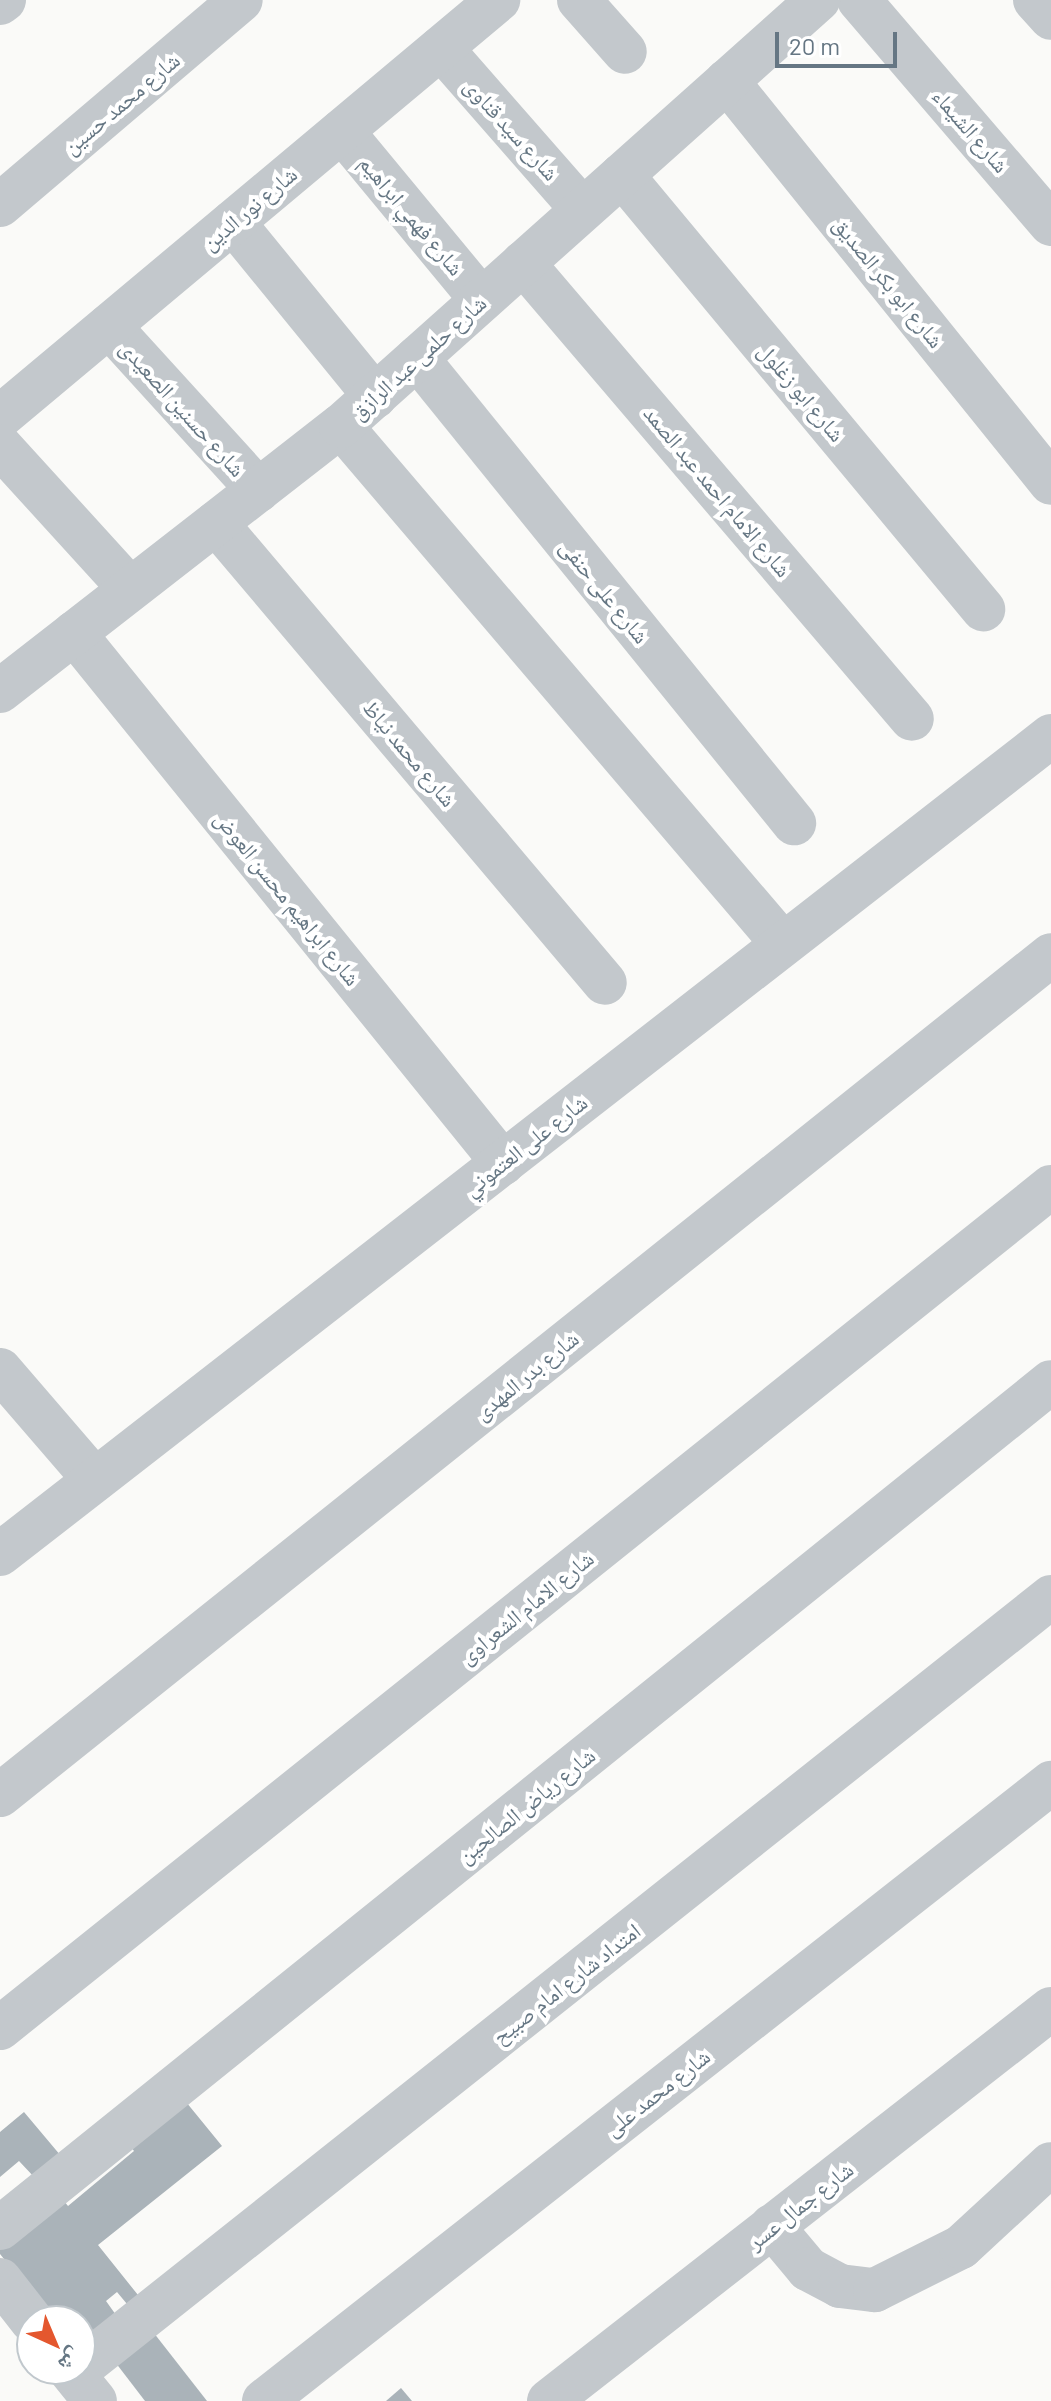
<!DOCTYPE html>
<meta charset="utf-8">
<style>
body{margin:0}
#map{position:relative;width:1051px;height:2401px;overflow:hidden;background:#fafaf8;font-family:Barlow,"Noto Naskh Arabic",sans-serif}
div>[style]{position:absolute}
[style*='--x']{left:calc(var(--x)*1px);top:calc(var(--y)*1px);width:calc(var(--w)*1px);rotate:calc(var(--a)*1deg)}
.building>*{inset:0;background:#aab3b9}
.minor>*{height:44px;margin:-22px;padding:0 22px;transform-origin:22px;border-radius:22px;background:#c3c8cc}
span{translate:-50% -50%;white-space:nowrap;text-align:center;line-height:1.15;-webkit-text-stroke:8px #fff;paint-order:stroke}
.street-label{font-size:22px;color:#657683}
.north{position:absolute;left:16px;top:2305px;width:80px;height:80px;box-sizing:border-box;background:#fff;border:2px solid #c1c8cd;border-radius:50%;rotate:136deg;font-size:22px;font-weight:700;line-height:32px;text-align:center;color:#657683}
.north::after{content:'';display:block;margin:auto;width:28px;height:36px;background:#e4572e;clip-path:polygon(50% 0,100% 100%,50% 72%,0 100%)}
.scale{position:absolute;left:775px;top:32px;width:122px;height:36px;box-sizing:border-box;border:4px solid #657683;border-top:0;padding-left:10px;font-size:24px;line-height:28px;white-space:nowrap;color:#657683;-webkit-text-stroke:6px #fff;paint-order:stroke}
</style>
<div id="map">
<div class="building">
<i style="clip-path:polygon(182px 2097px,222px 2146px,98px 2245px,138px 2295px,127px 2304px,117px 2292px,106px 2301px,116px 2315px,80px 2344px,80px 2321px,54px 2321px,0 2254px,0 2244px,60px 2196px,68px 2206px,134px 2151px,126px 2140px)"></i>
<i style="clip-path:polygon(24px 2112px,61px 2156px,35px 2178px,19px 2161px,0 2177px,0 2132px)"></i>
<i style="clip-path:polygon(150px 2328px,207px 2401px,145px 2401px,112px 2358px)"></i>
<i style="clip-path:polygon(401px 2388px,412px 2401px,386px 2401px)"></i>
</div>
<div class="minor">
<i style="--x:579;--y:0;--w:69;--a:48.5"></i>
<i style="--x:859;--y:0;--w:295;--a:49.4"></i>
<i style="--x:1035;--y:0;--w:24;--a:48"></i>
<i style="--x:0;--y:3;--w:5;--a:-37"></i>
<i style="--x:441;--y:48;--w:215;--a:48.8"></i>
<i style="--x:727;--y:81;--w:516;--a:51.13"></i>
<i style="--x:342;--y:131;--w:219;--a:50.4"></i>
<i style="--x:622;--y:175;--w:565;--a:50.25"></i>
<i style="--x:0;--y:205;--w:316;--a:-40.4"></i>
<i style="--x:233;--y:222;--w:225;--a:50.8"></i>
<i style="--x:523;--y:263;--w:599;--a:49.53"></i>
<i style="--x:109;--y:326;--w:222;--a:47.7"></i>
<i style="--x:417;--y:358;--w:599;--a:50.97"></i>
<i style="--x:0;--y:417;--w:650;--a:-39.94"></i>
<i style="--x:341;--y:426;--w:681;--a:49.53"></i>
<i style="--x:0;--y:446;--w:193;--a:47.7"></i>
<i style="--x:216;--y:523;--w:602;--a:49.78"></i>
<i style="--x:74;--y:633;--w:682;--a:51.01"></i>
<i style="--x:0;--y:691;--w:432;--a:-37.9"></i>
<i style="--x:341;--y:426;--w:640;--a:-41.77"></i>
<i style="--x:0;--y:1370;--w:145;--a:49.2"></i>
<i style="--x:0;--y:1554;--w:1332;--a:-37.89"></i>
<i style="--x:0;--y:1795;--w:1345;--a:-38.63"></i>
<i style="--x:0;--y:2028;--w:1346;--a:-38.67"></i>
<i style="--x:772;--y:2226;--w:56;--a:50.1"></i>
<i style="--x:808;--y:2269;--w:36;--a:28"></i>
<i style="--x:840;--y:2286;--w:35;--a:7"></i>
<i style="--x:875;--y:2290;--w:96;--a:-26.6"></i>
<i style="--x:961;--y:2247;--w:122;--a:-42.7"></i>
<i style="--x:0;--y:2228;--w:1349;--a:-38.83"></i>
<i style="--x:0;--y:2280;--w:52;--a:52"></i>
<i style="--x:80;--y:2368;--w:1240;--a:-38.45"></i>
<i style="--x:69;--y:2369;--w:41;--a:50.9"></i>
<i style="--x:264;--y:2401;--w:1001;--a:-38.14"></i>
<i style="--x:549;--y:2401;--w:637;--a:-37.99"></i>
</div>
<div class="street-label">
<span style="left:121px;top:103px;rotate:-40deg">شارع محمد حسين</span>
<span style="left:512px;top:129px;rotate:48deg">شارع سيد قناوى</span>
<span style="left:971px;top:130px;rotate:49deg">شارع الشيماء</span>
<span style="left:249px;top:208px;rotate:-40deg">شارع نور الدين</span>
<span style="left:412px;top:215px;rotate:50deg">شارع فهمي ابراهيم</span>
<span style="left:889px;top:282px;rotate:51deg">شارع ابو بكر الصديق</span>
<span style="left:418px;top:357px;rotate:-42deg">شارع حلمى عبد الرازق</span>
<span style="left:802px;top:392px;rotate:50deg">شارع ابو زغلول</span>
<span style="left:183px;top:408px;rotate:48deg">شارع حسنين الصعيدى</span>
<span style="left:718px;top:491px;rotate:50deg">شارع الامام احمد عبد الصمد</span>
<span style="left:605px;top:591px;rotate:51deg">شارع على حنفى</span>
<span style="left:410px;top:753px;rotate:50deg">شارع محمد نياظ</span>
<span style="left:288px;top:898px;rotate:51deg">شارع ابراهيم محسن العوض</span>
<span style="left:525px;top:1145px;rotate:-38deg">شارع على العتموني</span>
<span style="left:526px;top:1375px;rotate:-39deg">شارع بدر المهدى</span>
<span style="left:526px;top:1607px;rotate:-39deg">شارع الامام الشعراوى</span>
<span style="left:526px;top:1805px;rotate:-39deg">شارع رياض الصالحين</span>
<span style="left:566px;top:1983px;rotate:-38deg">امتداد شارع امام صبيح</span>
<span style="left:657px;top:2092px;rotate:-38deg">شارع محمد على</span>
<span style="left:800px;top:2205px;rotate:-38deg">شارع جمال عسر</span>
</div>
<div class="north">ش</div>
<div class="scale">20 m</div>
</div>
